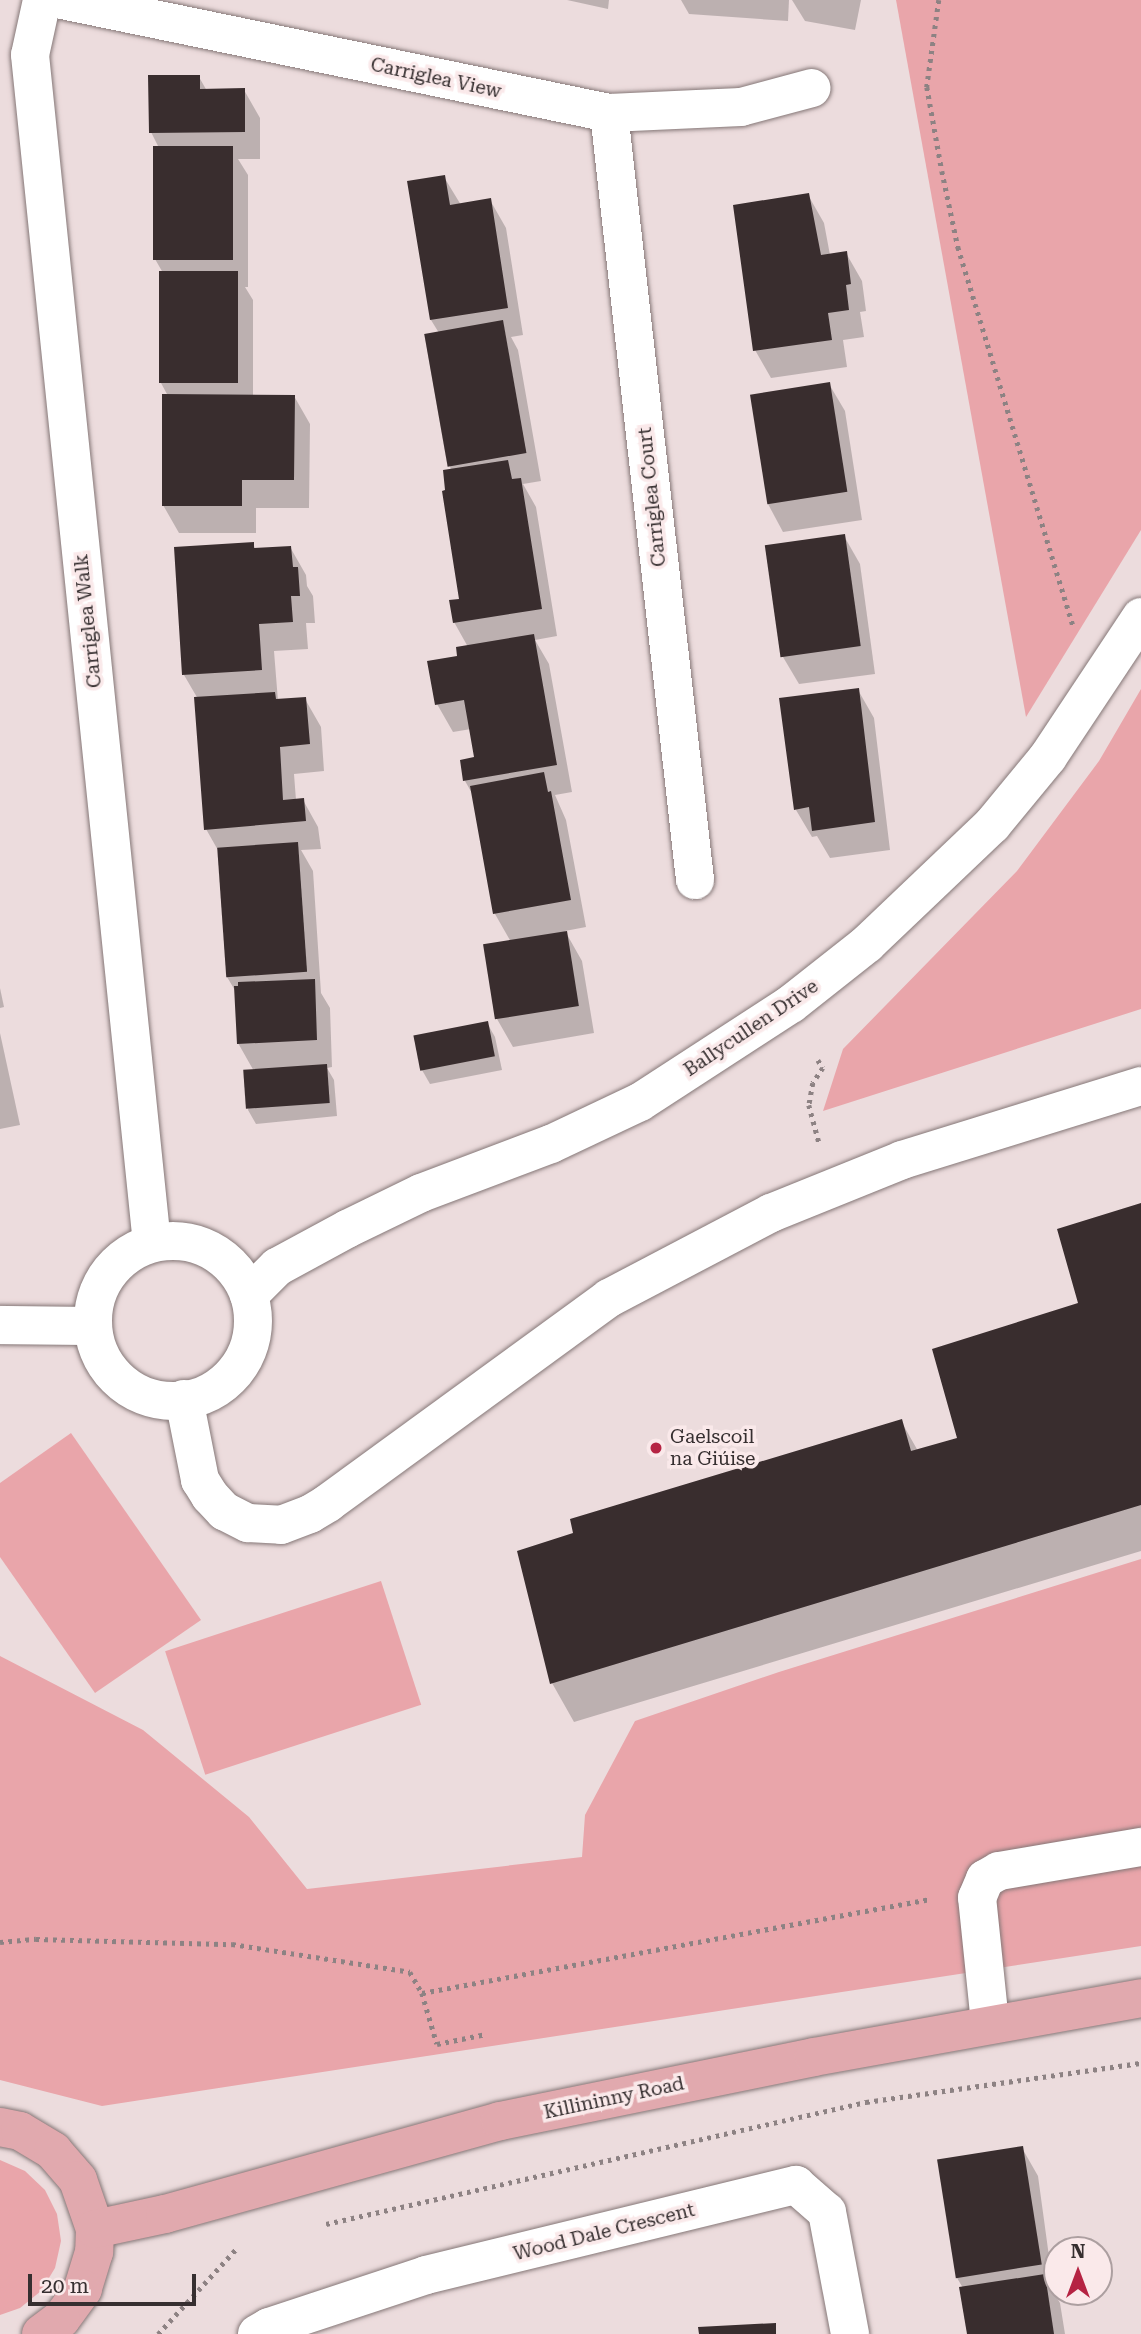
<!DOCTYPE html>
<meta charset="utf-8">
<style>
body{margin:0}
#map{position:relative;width:1141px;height:2334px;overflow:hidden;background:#ecdcdd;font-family:"Roboto Serif",serif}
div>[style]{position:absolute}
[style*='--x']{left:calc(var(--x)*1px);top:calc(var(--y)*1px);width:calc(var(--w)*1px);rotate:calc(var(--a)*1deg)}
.green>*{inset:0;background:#e9a5aa;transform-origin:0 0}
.shadow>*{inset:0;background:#0003}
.building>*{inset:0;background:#392d2e;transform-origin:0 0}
.path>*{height:4.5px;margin-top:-2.25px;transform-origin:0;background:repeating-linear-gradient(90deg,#8d8283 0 3.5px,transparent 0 8.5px)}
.roads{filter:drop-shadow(0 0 2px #857777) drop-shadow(0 0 2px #857777)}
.minor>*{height:38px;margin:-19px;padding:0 19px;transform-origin:19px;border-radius:19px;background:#fff}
.minor>.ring{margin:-19px;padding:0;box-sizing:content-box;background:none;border:38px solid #fff;border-radius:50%}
.major>*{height:38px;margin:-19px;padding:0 19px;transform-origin:19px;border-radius:19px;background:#e1a9ae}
.dots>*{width:19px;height:19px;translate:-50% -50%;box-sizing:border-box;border:4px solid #fae9ea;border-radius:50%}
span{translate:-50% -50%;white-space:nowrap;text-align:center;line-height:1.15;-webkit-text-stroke:7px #fae9ea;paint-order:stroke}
.street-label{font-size:19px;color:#362f30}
.poi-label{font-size:19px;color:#362f30}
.left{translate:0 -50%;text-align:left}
.north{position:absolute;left:1043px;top:2236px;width:70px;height:70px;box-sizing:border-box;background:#fae9ea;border:2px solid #ac9fa0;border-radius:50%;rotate:0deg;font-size:19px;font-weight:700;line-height:28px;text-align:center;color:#362f30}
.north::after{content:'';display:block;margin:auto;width:24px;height:32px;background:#b52343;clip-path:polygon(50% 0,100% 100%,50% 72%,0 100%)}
.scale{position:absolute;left:28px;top:2274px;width:168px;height:32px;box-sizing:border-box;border:4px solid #362f30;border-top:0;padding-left:9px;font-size:21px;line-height:24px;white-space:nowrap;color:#362f30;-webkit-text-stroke:5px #fae9ea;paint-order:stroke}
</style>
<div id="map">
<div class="green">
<i style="clip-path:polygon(896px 0,1141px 0,1141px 530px,1026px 717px)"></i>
<i style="clip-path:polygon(1141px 689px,1141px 1009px,823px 1111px,843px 1049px,1017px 871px,1099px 761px)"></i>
<i style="clip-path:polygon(71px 1433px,201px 1620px,95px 1693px,0 1557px,0 1483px)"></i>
<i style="clip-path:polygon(1141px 1559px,1141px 1946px,102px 2106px,0 2080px,0 1656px,143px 1730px,249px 1817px,307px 1889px,582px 1857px,585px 1815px,635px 1721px,779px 1672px)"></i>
<i style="left:381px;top:1581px;width:130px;height:227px;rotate:72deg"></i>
<i style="clip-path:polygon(0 2160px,25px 2171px,45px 2190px,57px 2214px,61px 2241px,55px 2268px,41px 2291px,20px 2308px,0 2315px)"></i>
</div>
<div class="shadow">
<i style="clip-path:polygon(567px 0,609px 0,608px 9px)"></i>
<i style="clip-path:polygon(681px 0,789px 0,788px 21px,689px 14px)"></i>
<i style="clip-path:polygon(792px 0,861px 0,855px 30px,805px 21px)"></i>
<i style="clip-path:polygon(199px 77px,207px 91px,244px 90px,260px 118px,260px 159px,238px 159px,248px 175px,248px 287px,245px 287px,253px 300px,253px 396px,294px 396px,310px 424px,309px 508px,256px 508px,256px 533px,179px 533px,163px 505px,168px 396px,161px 383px,163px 273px,155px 259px,159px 148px,151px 132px)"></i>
<i style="clip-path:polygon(444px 177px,461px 205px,490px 200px,506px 228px,523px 335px,511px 337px,518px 350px,541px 481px,523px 484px,536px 507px,557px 636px,535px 640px,549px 664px,572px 792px,555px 795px,566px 820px,586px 927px,565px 931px,582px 961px,594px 1033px,513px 1047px,497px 1019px,511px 942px,495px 914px,473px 795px,465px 781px,476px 758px,471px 729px,453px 732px,437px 704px,459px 658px,468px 647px,454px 622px,461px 600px,447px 491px,451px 471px,426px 336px,439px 333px,431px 320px)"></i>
<i style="clip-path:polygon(808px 195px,824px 223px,830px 255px,846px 253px,862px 281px,866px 311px,860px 312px,864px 337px,843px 340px,847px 367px,771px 378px,755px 350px)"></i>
<i style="clip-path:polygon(829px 384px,845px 411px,862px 520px,783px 532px,768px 504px)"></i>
<i style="clip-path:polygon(844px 536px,860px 564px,875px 674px,799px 684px,783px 657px,767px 547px)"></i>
<i style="clip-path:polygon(253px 544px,256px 550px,290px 547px,306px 575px,307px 586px,313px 596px,315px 623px,306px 623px,308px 649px,274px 651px,278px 701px,305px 699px,321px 727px,324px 771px,294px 774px,296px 800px,303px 800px,318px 827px,321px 849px,301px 850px,313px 871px,321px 993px,330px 1008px,332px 1067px,327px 1068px,334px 1080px,337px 1116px,256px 1124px,248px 1110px,255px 1073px,238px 1043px,236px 992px,227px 977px,219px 852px,206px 829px,198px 699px,184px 675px)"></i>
<i style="clip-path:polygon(858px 690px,874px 718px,890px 850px,830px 858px,817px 836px,812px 837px,796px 810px)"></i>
<i style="clip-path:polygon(0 988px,4px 1007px,0 1008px)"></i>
<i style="clip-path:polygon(487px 1023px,495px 1037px,502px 1070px,430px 1084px,422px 1070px)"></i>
<i style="clip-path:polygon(0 1033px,20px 1125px,0 1129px)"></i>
<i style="clip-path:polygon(1141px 1204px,1141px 1551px,574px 1722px,552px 1683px,901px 1421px,918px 1451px,960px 1439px,1080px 1304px)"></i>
<i style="clip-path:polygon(1022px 2148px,1038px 2176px,1054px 2293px,1060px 2303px,1065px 2334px,968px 2334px,963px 2288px,957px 2278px)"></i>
</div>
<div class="building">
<i style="clip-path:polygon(148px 75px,200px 75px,200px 89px,245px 88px,245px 132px,149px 133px)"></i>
<i style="left:153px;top:146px;width:80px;height:114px"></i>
<i style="clip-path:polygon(445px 175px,450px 205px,491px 198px,508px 308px,430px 320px,407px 181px)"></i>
<i style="clip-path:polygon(809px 193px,821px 255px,847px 251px,851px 284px,846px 285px,849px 310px,828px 313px,832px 340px,753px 351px,733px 205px)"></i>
<i style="left:238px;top:271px;width:112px;height:79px;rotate:90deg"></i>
<i style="left:503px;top:320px;width:135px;height:80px;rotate:80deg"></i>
<i style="left:830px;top:382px;width:111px;height:81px;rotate:81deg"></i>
<i style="clip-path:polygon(162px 394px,295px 395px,294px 480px,242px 480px,242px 506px,162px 506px)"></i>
<i style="clip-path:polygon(508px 460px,512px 479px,521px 478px,542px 609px,453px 623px,449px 600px,459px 599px,442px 491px,445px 490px,443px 470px)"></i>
<i style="left:845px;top:534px;width:113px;height:81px;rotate:82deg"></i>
<i style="clip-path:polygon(254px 542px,254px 548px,291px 546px,293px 567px,298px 567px,300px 596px,291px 596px,293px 622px,259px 624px,262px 670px,182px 675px,174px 547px)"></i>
<i style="clip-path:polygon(534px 634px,557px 765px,463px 781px,460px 760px,474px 757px,464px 700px,435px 705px,427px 661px,457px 656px,456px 647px)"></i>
<i style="clip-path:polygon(859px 688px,875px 822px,812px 831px,809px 807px,794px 810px,779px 698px)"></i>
<i style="clip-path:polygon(275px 692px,276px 699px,306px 697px,310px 744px,280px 747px,283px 800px,304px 798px,306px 821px,204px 830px,194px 697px)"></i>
<i style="clip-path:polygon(544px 772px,548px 792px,551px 791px,571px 900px,493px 914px,470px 786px)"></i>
<i style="left:298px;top:842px;width:130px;height:81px;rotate:86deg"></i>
<i style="left:567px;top:931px;width:76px;height:85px;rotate:81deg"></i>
<i style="clip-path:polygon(315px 979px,317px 1040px,237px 1044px,234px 986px,238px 986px,238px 982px)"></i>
<i style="left:488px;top:1021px;width:36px;height:76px;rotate:79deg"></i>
<i style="left:327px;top:1064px;width:39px;height:84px;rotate:86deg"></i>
<i style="clip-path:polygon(1141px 1203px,1141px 1505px,550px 1684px,517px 1551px,573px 1533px,570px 1519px,902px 1419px,911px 1451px,957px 1438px,932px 1349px,1078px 1303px,1057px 1229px)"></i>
<i style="left:1023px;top:2146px;width:120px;height:87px;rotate:81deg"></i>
<i style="clip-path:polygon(1045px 2274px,1054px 2334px,967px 2334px,959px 2287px)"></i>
<i style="clip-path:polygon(776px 2323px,776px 2334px,699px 2334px,698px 2327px)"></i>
</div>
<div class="path">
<i style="--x:939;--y:0;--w:88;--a:97.9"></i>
<i style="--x:927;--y:87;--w:85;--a:79.9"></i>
<i style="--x:942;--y:171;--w:78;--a:78.1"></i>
<i style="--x:958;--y:247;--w:399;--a:73.1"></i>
<i style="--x:818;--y:1060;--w:9;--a:58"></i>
<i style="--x:823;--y:1068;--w:18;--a:124"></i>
<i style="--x:813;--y:1083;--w:22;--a:100"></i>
<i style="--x:809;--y:1105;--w:39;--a:75"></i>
<i style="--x:0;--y:1942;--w:36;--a:-5"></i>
<i style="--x:36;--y:1939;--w:196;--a:1.5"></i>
<i style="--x:232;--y:1944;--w:180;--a:8.9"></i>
<i style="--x:410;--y:1972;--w:24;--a:60"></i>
<i style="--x:422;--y:1993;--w:53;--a:73.6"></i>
<i style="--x:437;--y:2044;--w:50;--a:-11.5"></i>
<i style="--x:422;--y:1993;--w:517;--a:-10.48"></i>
<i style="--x:326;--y:2224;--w:554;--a:-12.73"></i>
<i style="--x:866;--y:2102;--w:278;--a:-8.1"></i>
<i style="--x:158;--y:2334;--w:118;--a:-47.4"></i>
</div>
<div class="roads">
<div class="minor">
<i style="--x:42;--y:0;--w:56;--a:102.3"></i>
<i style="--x:30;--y:55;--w:1194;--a:84.14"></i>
<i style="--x:62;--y:0;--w:559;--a:11.67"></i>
<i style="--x:609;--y:113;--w:132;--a:-2.6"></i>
<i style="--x:741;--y:107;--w:73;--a:-15"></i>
<i style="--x:609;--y:113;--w:772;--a:83.6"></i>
<i class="ring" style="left:93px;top:1241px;width:122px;height:122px"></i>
<i style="--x:249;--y:1295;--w:40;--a:-45"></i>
<i style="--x:277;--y:1267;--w:80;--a:-28.5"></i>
<i style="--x:347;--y:1229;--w:82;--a:-25.9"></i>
<i style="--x:421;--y:1193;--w:139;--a:-20.7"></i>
<i style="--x:551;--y:1144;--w:98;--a:-25.3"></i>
<i style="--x:640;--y:1102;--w:180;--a:-33"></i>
<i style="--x:791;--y:1004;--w:97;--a:-38.3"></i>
<i style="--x:867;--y:944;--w:173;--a:-43.6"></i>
<i style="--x:992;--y:825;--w:88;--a:-50.5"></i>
<i style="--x:1048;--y:757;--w:168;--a:-56.4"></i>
<i style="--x:0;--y:1325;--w:93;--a:0.6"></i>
<i style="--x:184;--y:1399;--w:83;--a:78.8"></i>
<i style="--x:200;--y:1480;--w:19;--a:58"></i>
<i style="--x:210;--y:1496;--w:21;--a:47"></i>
<i style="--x:224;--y:1511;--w:27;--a:27"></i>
<i style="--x:248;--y:1523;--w:33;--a:3"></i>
<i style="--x:281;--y:1525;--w:31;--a:-21"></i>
<i style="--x:310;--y:1514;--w:21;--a:-31"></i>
<i style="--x:328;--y:1503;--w:348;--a:-36.1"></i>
<i style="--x:609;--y:1298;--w:183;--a:-27.7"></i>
<i style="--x:771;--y:1213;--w:141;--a:-22"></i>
<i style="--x:902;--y:1160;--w:250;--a:-17.2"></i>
<i style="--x:990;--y:2023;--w:126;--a:-95.9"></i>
<i style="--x:977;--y:1898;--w:21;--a:-67"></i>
<i style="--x:985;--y:1879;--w:16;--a:-30"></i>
<i style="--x:999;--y:1871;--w:144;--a:-9.6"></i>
<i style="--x:257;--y:2334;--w:14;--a:-30"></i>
<i style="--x:269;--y:2327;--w:165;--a:-18.3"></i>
<i style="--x:426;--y:2275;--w:381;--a:-13.7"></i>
<i style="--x:796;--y:2185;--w:41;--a:41.1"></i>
<i style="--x:827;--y:2212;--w:124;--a:79.3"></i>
</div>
<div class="major">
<i style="--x:0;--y:2127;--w:20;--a:11"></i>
<i style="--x:20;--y:2131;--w:39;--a:31"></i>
<i style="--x:53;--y:2151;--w:38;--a:49"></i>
<i style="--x:78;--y:2180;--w:52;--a:70.9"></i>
<i style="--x:95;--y:2229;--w:23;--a:92"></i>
<i style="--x:94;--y:2252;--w:39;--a:107"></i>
<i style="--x:83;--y:2289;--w:37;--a:126"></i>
<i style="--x:61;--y:2319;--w:25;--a:143"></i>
<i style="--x:95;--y:2229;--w:72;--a:-12.1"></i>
<i style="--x:165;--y:2214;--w:348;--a:-15.5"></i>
<i style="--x:500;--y:2121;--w:320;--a:-11.5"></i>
<i style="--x:814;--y:2057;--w:332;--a:-10.2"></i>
</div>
</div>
<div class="dots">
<i style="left:656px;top:1448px;background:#b52343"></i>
</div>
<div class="street-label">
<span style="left:436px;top:78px;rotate:12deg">Carriglea View</span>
<span style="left:652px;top:497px;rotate:-96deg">Carriglea Court</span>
<span style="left:88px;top:621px;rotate:-96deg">Carriglea Walk</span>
<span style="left:751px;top:1028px;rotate:-34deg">Ballycullen Drive</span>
<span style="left:614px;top:2098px;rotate:-12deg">Killininny Road</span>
<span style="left:604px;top:2232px;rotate:-14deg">Wood Dale Crescent</span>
</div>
<div class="poi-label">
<span class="left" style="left:670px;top:1448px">Gaelscoil<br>na Giúise</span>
</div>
<div class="north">N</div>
<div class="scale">20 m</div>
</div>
